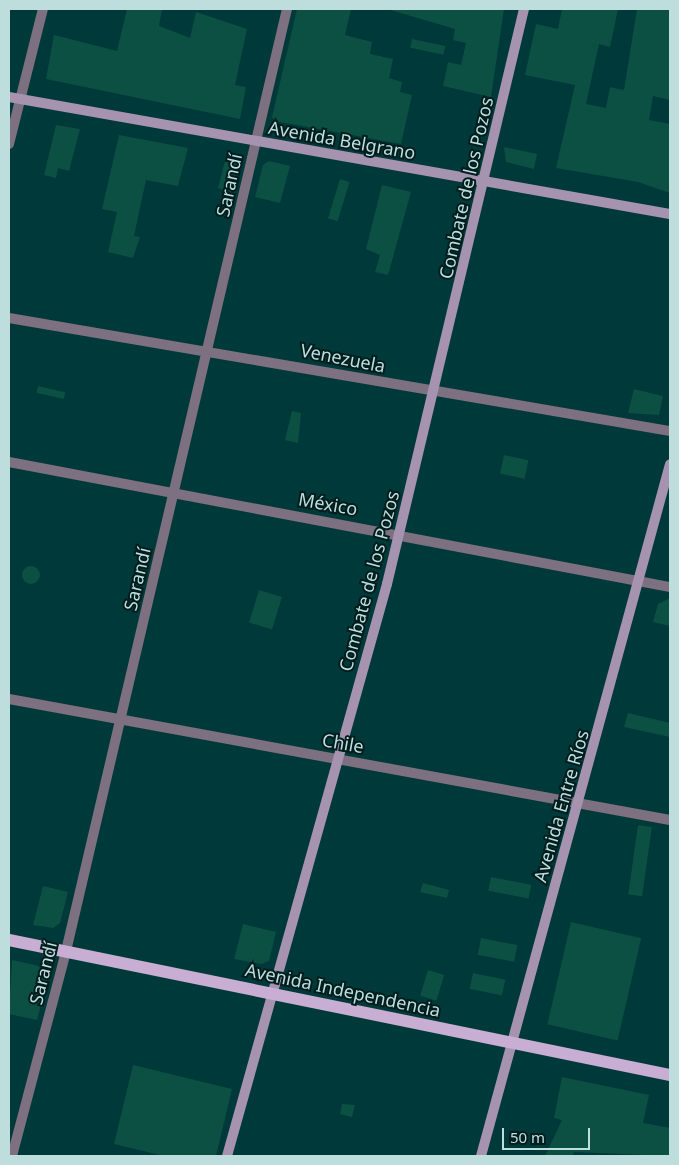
<!DOCTYPE html>
<meta charset="utf-8">
<style>
body{margin:0}
#map{position:relative;width:679px;height:1165px;overflow:hidden;background:#003939;font-family:"Noto Sans",sans-serif}
div>[style]{position:absolute}
[style*='--x']{left:calc(var(--x)*1px);top:calc(var(--y)*1px);width:calc(var(--w)*1px);rotate:calc(var(--a)*1deg)}
.building>*{inset:0;background:#0c5043;transform-origin:0 0}
.round{border-radius:50%}
.street>*{height:10px;margin:-5px;padding:0 5px;transform-origin:5px;border-radius:5px;background:#7c7081}
.secondary>*{height:10px;margin:-5px;padding:0 5px;transform-origin:5px;border-radius:5px;background:#a693af}
.primary>*{height:12px;margin:-6px;padding:0 6px;transform-origin:6px;border-radius:6px;background:#c7aed2}
span{translate:-50% -50%;white-space:nowrap;text-align:center;line-height:1.15;-webkit-text-stroke:4px #021d1e;paint-order:stroke}
.street-label{font-size:18px;color:#bedede}
.frame{position:absolute;inset:0;border:10px solid #bedede;pointer-events:none}
.scale{position:absolute;left:502px;top:1128px;width:88px;height:22px;box-sizing:border-box;border:2px solid #bedede;border-top:0;padding-left:6px;font-size:15px;line-height:18px;white-space:nowrap;color:#bedede;-webkit-text-stroke:4px #021d1e;paint-order:stroke}
</style>
<div id="map">
<div class="building">
<i style="clip-path:polygon(127px 9px,162px 10px,159px 26px,190px 38px,196px 12px,247px 29px,235px 85px,246px 87px,240px 119px,46px 79px,54px 35px,117px 51px)"></i>
<i style="clip-path:polygon(297px 9px,351px 9px,345px 35px,372px 42px,370px 54px,393px 59px,389px 78px,402px 82px,400px 92px,412px 95px,401px 144px,275px 121px,272px 117px)"></i>
<i style="clip-path:polygon(387px 9px,504px 9px,491px 97px,443px 86px,448px 62px,461px 65px,466px 43px,453px 40px,455px 29px)"></i>
<i style="clip-path:polygon(562px 9px,618px 9px,610px 47px,599px 44px,586px 104px,606px 108px,610px 87px,624px 90px,637px 9px,670px 9px,670px 100px,653px 96px,649px 120px,670px 124px,670px 193px,638px 182px,556px 168px,575px 85px,525px 75px,536px 24px,558px 29px)"></i>
<i style="left:412px;top:39px;width:34px;height:9px;rotate:12deg"></i>
<i style="clip-path:polygon(56px 125px,80px 129px,69px 171px,58px 168px,56px 178px,44px 175px)"></i>
<i style="clip-path:polygon(119px 135px,188px 148px,178px 186px,146px 180px,134px 236px,140px 237px,133px 258px,108px 252px,117px 212px,102px 209px)"></i>
<i style="clip-path:polygon(504px 147px,537px 154px,534px 169px,506px 162px)"></i>
<i style="clip-path:polygon(226px 157px,238px 165px,231px 192px,218px 188px)"></i>
<i style="clip-path:polygon(269px 161px,290px 166px,280px 203px,255px 197px,263px 165px)"></i>
<i style="left:340px;top:179px;width:10px;height:41px;rotate:17deg"></i>
<i style="clip-path:polygon(382px 185px,411px 192px,388px 275px,375px 272px,380px 255px,366px 249px)"></i>
<i style="left:38px;top:386px;width:28px;height:7px;rotate:13deg"></i>
<i style="clip-path:polygon(634px 389px,663px 396px,659px 415px,628px 413px)"></i>
<i style="clip-path:polygon(292px 411px,301px 413px,298px 443px,285px 440px)"></i>
<i style="left:504px;top:455px;width:25px;height:19px;rotate:12deg"></i>
<i class="round" style="left:22px;top:566px;width:18px;height:18px"></i>
<i style="left:259px;top:590px;width:24px;height:34px;rotate:17deg"></i>
<i style="clip-path:polygon(670px 598px,670px 626px,653px 622px,658px 604px)"></i>
<i style="clip-path:polygon(628px 713px,670px 723px,670px 737px,624px 727px)"></i>
<i style="left:638px;top:825px;width:14px;height:70px;rotate:8deg"></i>
<i style="left:491px;top:877px;width:41px;height:14px;rotate:11deg"></i>
<i style="clip-path:polygon(423px 883px,449px 890px,447px 898px,420px 892px)"></i>
<i style="clip-path:polygon(43px 886px,68px 892px,60px 923px,53px 928px,33px 925px)"></i>
<i style="left:571px;top:922px;width:72px;height:105px;rotate:13deg"></i>
<i style="clip-path:polygon(243px 924px,276px 932px,269px 961px,261px 964px,234px 959px)"></i>
<i style="left:481px;top:938px;width:37px;height:17px;rotate:11deg"></i>
<i style="clip-path:polygon(12px 960px,44px 967px,48px 976px,37px 1020px,9px 1014px)"></i>
<i style="left:428px;top:970px;width:17px;height:27px;rotate:17deg"></i>
<i style="left:473px;top:973px;width:33px;height:16px;rotate:12deg"></i>
<i style="clip-path:polygon(133px 1065px,232px 1089px,216px 1156px,164px 1156px,114px 1144px)"></i>
<i style="clip-path:polygon(562px 1077px,649px 1095px,643px 1123px,670px 1128px,670px 1156px,574px 1152px,573px 1156px,545px 1156px,562px 1120px,554px 1118px)"></i>
<i style="clip-path:polygon(342px 1104px,355px 1105px,352px 1117px,340px 1114px)"></i>
</div>
<div class="street">
<i style="--x:9;--y:144;--w:139;--a:-75.9"></i>
<i style="--x:9;--y:318;--w:671;--a:9.7"></i>
<i style="--x:9;--y:462;--w:673;--a:10.71"></i>
<i style="--x:9;--y:699;--w:672;--a:10.37"></i>
<i style="--x:12;--y:1156;--w:212;--a:-75.2"></i>
<i style="--x:66;--y:951;--w:968;--a:-76.8"></i>
</div>
<div class="secondary">
<i style="--x:9;--y:97;--w:671;--a:10.04"></i>
<i style="--x:227;--y:1156;--w:594;--a:-74.37"></i>
<i style="--x:387;--y:584;--w:591;--a:-76.6"></i>
<i style="--x:481;--y:1156;--w:717;--a:-74.72"></i>
</div>
<div class="primary">
<i style="--x:9;--y:940;--w:675;--a:11.54"></i>
</div>
<div class="street-label">
<span style="left:342px;top:140px;rotate:10deg">Avenida Belgrano</span>
<span style="left:229px;top:185px;rotate:-78deg">Sarandí</span>
<span style="left:466px;top:188px;rotate:-77deg">Combate de los Pozos</span>
<span style="left:343px;top:358px;rotate:11deg">Venezuela</span>
<span style="left:328px;top:504px;rotate:10deg">México</span>
<span style="left:137px;top:579px;rotate:-77deg">Sarandí</span>
<span style="left:369px;top:581px;rotate:-75deg">Combate de los Pozos</span>
<span style="left:343px;top:743px;rotate:10deg">Chile</span>
<span style="left:561px;top:806px;rotate:-74deg">Avenida Entre Ríos</span>
<span style="left:43px;top:973px;rotate:-76deg">Sarandí</span>
<span style="left:343px;top:990px;rotate:12deg">Avenida Independencia</span>
</div>
<div class="frame"></div>
<div class="scale">50 m</div>
</div>
